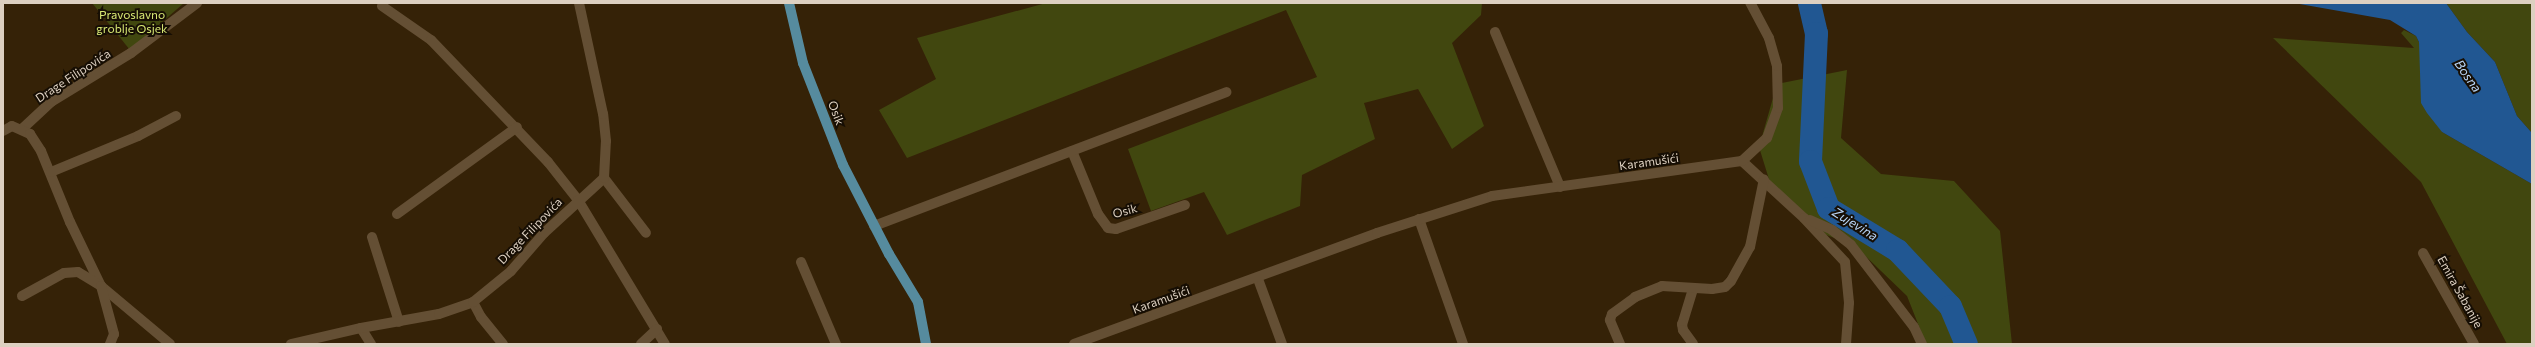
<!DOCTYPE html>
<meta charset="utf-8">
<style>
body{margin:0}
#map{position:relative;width:2535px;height:347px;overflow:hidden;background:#352207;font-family:Commissioner,sans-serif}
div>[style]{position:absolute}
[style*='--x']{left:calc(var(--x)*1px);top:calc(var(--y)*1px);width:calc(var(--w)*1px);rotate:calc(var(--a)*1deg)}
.green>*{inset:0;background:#41470f}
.water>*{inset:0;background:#215792}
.river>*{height:23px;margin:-11.5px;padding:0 11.5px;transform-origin:11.5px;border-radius:11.5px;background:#215792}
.minor>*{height:10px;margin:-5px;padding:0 5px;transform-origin:5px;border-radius:5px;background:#644f34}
.major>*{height:10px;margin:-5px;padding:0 5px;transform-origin:5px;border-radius:5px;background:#568b9e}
span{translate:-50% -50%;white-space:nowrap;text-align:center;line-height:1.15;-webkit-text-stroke:4px #160e04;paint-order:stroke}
.park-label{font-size:12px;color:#d8e874}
.street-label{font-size:12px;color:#ddd0c1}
.water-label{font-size:13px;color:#b9d6f8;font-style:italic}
.frame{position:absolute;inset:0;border:4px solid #ddd0c1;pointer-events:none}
</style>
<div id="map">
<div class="green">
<i style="clip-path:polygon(92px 3px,184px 3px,130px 50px)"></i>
<i style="clip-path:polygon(1046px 3px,1482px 3px,1481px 15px,1452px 43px,1484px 126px,1452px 149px,1418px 89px,1364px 103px,1375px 139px,1302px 175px,1300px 206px,1227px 235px,1204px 192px,1151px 211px,1128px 149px,1317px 77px,1286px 10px,907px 158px,879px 110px,936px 79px,917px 38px)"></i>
<i style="clip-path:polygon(2446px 3px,2532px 3px,2532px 133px,2517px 116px,2495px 62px,2467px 32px)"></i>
<i style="clip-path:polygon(2404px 30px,2416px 36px,2419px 42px,2442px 132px,2532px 184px,2532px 344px,2507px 344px,2421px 182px,2273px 38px,2414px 48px,2401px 33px)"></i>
<i style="clip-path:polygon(1847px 70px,1841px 138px,1881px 174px,1954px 181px,2000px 231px,2012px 344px,1926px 344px,1907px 296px,1855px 246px,1806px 227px,1772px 189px,1759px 147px,1777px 84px)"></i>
</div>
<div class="water">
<i style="clip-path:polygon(2294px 3px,2446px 3px,2467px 32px,2495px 62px,2517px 116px,2532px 133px,2532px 184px,2442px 132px,2427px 113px,2421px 103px,2419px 42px,2416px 36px,2390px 20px)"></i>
</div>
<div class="river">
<i style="--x:1809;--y:3;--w:31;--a:77"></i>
<i style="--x:1816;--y:33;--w:128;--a:92.7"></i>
<i style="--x:1810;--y:161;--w:50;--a:69"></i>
<i style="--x:1828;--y:208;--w:81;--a:31.3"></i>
<i style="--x:1897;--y:250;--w:77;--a:46.6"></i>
<i style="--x:1950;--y:306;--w:41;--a:67.2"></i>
</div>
<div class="minor">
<i style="--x:382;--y:6;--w:60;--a:34.8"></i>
<i style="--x:431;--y:40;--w:169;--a:46.2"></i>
<i style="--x:548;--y:162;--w:48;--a:51.7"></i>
<i style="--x:578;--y:200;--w:168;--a:58.9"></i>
<i style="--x:1495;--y:32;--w:168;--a:67.2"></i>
<i style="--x:22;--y:129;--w:40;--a:-43"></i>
<i style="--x:51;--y:102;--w:94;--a:-31.5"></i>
<i style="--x:131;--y:53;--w:83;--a:-37.1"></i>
<i style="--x:3;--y:131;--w:10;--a:-29"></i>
<i style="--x:12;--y:126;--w:20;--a:24"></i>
<i style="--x:30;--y:134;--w:20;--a:57"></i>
<i style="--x:41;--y:151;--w:77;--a:67.8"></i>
<i style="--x:70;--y:222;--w:71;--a:64.2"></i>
<i style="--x:101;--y:286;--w:90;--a:40"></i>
<i style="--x:1072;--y:151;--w:68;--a:67.6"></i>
<i style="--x:1098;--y:214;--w:17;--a:54"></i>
<i style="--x:1108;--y:228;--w:8;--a:7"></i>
<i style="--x:1116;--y:229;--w:73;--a:-19.2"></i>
<i style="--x:1742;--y:161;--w:84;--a:42.6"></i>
<i style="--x:1804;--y:218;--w:60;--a:47"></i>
<i style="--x:1845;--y:262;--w:41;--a:84.4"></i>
<i style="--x:1849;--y:303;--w:41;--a:94.2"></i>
<i style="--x:51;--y:172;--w:94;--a:-22.5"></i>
<i style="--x:138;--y:136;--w:43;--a:-27.8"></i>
<i style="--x:604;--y:178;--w:69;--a:52.6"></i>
<i style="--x:397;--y:214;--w:148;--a:-35.9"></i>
<i style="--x:1419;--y:219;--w:133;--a:70.6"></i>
<i style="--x:1810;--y:220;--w:24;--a:24"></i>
<i style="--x:1832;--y:230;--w:24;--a:38"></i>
<i style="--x:1851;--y:245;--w:103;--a:52.5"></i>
<i style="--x:1914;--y:327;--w:19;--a:65"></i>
<i style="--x:874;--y:226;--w:377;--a:-20.8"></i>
<i style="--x:372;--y:237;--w:89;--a:72.4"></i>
<i style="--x:2423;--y:253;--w:104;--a:60.7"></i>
<i style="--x:801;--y:262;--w:89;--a:66.9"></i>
<i style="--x:1258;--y:279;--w:69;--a:69.7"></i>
<i style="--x:1693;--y:289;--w:37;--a:107"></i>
<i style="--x:1682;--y:324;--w:6;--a:81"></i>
<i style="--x:1683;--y:330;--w:17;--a:54"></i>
<i style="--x:22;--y:296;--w:48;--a:-28.7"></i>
<i style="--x:64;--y:273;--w:14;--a:-4"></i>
<i style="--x:78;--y:272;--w:27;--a:31"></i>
<i style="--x:101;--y:286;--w:50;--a:74.8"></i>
<i style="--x:114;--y:334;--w:11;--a:112"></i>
<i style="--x:473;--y:302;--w:17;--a:62"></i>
<i style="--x:481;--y:317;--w:35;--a:51"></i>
<i style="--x:361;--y:328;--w:19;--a:58"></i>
<i style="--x:291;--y:344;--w:72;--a:-12.9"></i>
<i style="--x:361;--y:328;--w:79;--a:-10.2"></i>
<i style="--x:439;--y:314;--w:36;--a:-19"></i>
<i style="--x:473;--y:302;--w:49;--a:-39.2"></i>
<i style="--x:511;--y:271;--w:50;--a:-49"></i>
<i style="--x:544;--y:233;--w:81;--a:-42.5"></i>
<i style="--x:604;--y:178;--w:37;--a:-87"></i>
<i style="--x:606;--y:141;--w:27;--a:-96"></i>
<i style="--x:603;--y:114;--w:114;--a:-102.2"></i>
<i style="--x:641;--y:344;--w:22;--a:-43"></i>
<i style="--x:1074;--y:344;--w:323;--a:-20.1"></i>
<i style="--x:1377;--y:233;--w:121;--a:-17.8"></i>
<i style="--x:1492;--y:196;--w:252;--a:-8"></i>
<i style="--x:1742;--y:161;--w:34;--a:-43"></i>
<i style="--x:1767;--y:138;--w:32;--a:-70"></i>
<i style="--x:1778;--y:108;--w:42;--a:-91.4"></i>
<i style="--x:1777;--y:66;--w:29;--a:-106"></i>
<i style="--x:1769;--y:38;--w:40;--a:-118"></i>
<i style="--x:1620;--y:344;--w:26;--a:-113"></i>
<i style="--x:1610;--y:320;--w:6;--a:-72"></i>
<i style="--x:1612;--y:314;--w:29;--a:-36"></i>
<i style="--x:1635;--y:297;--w:29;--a:-22"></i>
<i style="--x:1662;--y:286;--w:50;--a:3.4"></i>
<i style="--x:1712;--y:289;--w:13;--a:-9"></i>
<i style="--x:1725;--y:287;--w:8;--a:-45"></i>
<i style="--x:1731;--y:281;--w:39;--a:-61"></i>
<i style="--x:1750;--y:247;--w:69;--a:-78.4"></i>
</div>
<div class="major">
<i style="--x:789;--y:3;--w:62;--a:76.9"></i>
<i style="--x:803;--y:63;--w:110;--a:68.6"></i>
<i style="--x:843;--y:165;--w:100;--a:62.7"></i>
<i style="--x:889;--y:254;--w:56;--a:58.9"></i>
<i style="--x:918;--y:302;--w:43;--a:79.2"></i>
</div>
<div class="park-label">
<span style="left:132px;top:22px">Pravoslavno<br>groblje Osjek</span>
</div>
<div class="street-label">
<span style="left:73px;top:76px;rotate:-33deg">Drage Filipovića</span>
<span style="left:836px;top:113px;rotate:69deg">Osik</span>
<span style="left:1649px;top:162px;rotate:-8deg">Karamušići</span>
<span style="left:1125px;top:211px;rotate:-15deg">Osik</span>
<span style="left:530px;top:231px;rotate:-46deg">Drage Filipovića</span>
<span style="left:2460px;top:292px;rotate:61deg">Emira Šabanije</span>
<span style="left:1161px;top:300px;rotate:-20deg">Karamušići</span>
</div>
<div class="water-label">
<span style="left:2468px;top:76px;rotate:55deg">Bosna</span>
<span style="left:1855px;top:224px;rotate:32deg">Zujevina</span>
</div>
<div class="frame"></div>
</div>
